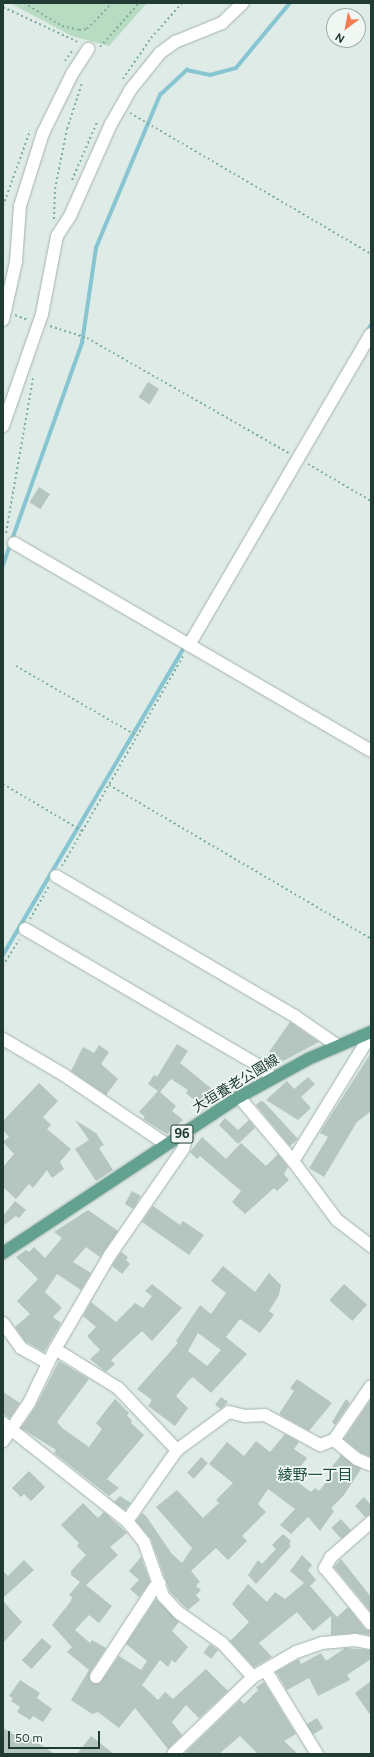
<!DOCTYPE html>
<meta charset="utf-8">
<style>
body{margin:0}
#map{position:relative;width:374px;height:1757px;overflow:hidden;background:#dfebe6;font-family:Figtree,"Noto Sans JP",sans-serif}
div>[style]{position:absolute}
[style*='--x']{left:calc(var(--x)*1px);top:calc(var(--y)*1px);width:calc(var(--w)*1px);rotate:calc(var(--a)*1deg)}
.green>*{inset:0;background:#b7dcc2}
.stream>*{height:3.5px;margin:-1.75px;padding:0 1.75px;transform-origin:1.75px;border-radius:1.75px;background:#86c5d1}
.building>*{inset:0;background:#b5c5bf;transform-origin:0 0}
.path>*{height:2px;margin-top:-1px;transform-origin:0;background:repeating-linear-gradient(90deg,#7fafa0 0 2px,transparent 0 5px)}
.roads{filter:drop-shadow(0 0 1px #a2b3ad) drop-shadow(0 0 1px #a2b3ad)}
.minor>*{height:12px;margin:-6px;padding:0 6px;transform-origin:6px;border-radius:6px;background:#fff}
.major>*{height:12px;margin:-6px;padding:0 6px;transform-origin:6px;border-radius:6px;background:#63a191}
span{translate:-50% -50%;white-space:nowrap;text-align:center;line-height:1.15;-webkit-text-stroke:3.5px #f0f7f3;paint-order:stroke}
.shield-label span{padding:1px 3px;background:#f0f7f3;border:1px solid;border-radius:3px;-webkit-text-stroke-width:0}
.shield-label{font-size:13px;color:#203b34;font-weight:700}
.street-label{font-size:14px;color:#203b34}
.neighbourhood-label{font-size:15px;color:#1c4d41}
.frame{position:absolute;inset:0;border:4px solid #203b34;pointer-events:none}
.north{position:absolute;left:326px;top:8px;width:40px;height:40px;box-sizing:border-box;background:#f0f7f3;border:1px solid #9daca7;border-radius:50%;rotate:212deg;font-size:11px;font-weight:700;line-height:16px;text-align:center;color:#203b34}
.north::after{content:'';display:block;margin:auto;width:14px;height:18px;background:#f47c54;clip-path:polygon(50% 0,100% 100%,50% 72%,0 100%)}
.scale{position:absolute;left:8px;top:1731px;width:92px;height:18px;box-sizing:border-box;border:2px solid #203b34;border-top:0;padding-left:5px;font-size:12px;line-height:14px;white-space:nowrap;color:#203b34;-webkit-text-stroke:3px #f0f7f3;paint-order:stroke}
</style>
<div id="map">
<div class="green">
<i style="clip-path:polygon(10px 3px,147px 3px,109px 46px,72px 36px)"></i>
</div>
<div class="stream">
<i style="--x:367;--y:332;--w:8;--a:-60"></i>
<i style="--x:3;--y:565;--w:236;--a:-70.4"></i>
<i style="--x:82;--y:343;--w:96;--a:-81.6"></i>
<i style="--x:96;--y:248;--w:166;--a:-67.3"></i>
<i style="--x:160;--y:95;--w:37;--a:-43"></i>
<i style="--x:187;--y:70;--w:24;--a:12"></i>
<i style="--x:210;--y:75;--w:27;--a:-15"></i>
<i style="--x:236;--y:68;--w:85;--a:-50.3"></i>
<i style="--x:3;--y:955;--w:359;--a:-59.5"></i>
</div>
<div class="building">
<i style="left:148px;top:382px;width:13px;height:18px;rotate:32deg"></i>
<i style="left:39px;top:487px;width:13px;height:18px;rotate:32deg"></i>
<i style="clip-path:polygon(290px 1022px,319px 1042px,272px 1067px,264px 1059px)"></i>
<i style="clip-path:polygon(177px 1044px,188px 1051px,180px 1063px,212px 1089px,215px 1086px,225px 1095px,216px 1102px,213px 1099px,204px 1109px,186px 1093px,188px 1090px,171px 1079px,160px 1092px,176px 1106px,172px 1111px,183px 1120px,167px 1134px,143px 1119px,145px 1117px,139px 1112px,158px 1091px,148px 1084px,154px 1075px,157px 1077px)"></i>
<i style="clip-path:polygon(99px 1045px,109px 1052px,101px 1064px,118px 1079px,106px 1095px,71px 1071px,83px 1047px,94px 1053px)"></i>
<i style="clip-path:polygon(371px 1053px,371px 1111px,357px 1122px,324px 1177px,309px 1168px,328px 1137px,320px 1133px,322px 1129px)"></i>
<i style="clip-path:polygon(308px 1077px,315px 1084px,301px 1097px,311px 1108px,298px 1120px,266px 1100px,287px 1081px,294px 1089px)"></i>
<i style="clip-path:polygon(39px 1083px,58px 1101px,43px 1117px,51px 1125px,47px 1129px,71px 1149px,60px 1162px,64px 1169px,52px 1178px,47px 1170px,33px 1188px,29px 1184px,16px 1199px,3px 1187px,3px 1167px,14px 1154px,3px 1142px,9px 1137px,3px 1130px,3px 1121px)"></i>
<i style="clip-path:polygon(260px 1101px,264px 1102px,298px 1139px,290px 1146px,256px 1105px)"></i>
<i style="clip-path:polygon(225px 1118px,238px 1130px,249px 1120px,255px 1128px,238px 1144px,219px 1125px)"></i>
<i style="clip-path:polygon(75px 1120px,96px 1133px,104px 1145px,99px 1148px,113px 1170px,96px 1181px,75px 1149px,89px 1140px)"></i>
<i style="clip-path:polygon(202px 1137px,226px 1159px,241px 1143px,266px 1166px,278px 1154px,288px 1167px,284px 1174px,289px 1180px,277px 1191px,274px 1188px,245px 1214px,232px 1202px,241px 1191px,200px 1156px,197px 1159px,190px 1152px)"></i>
<i style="left:132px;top:1191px;width:10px;height:15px;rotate:29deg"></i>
<i style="clip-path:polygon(15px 1201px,26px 1210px,19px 1218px,16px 1216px,3px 1226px,3px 1216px)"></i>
<i style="clip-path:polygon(153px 1206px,180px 1225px,183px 1221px,204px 1235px,189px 1255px,142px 1222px)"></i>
<i style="clip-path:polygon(88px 1210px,118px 1231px,100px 1257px,86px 1247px,73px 1262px,91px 1273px,81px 1290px,57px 1274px,45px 1292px,62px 1308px,53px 1317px,61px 1323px,44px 1352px,25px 1341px,15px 1327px,30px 1314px,17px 1301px,38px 1279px,16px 1257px,26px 1250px,29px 1252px,34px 1247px,45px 1258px,62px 1238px,54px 1232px)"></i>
<i style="clip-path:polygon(121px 1252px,128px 1257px,126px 1260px,130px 1264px,122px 1274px,112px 1266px)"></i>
<i style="clip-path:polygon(evenodd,223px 1266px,255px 1292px,269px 1273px,281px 1285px,279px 1295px,269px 1311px,274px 1315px,260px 1333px,240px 1319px,226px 1337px,247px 1354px,211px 1393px,193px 1377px,189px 1380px,176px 1396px,188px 1408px,175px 1426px,148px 1406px,152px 1400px,137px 1389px,178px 1343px,176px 1341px,200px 1305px,211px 1314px,226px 1293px,211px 1281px,223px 1266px,198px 1333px,221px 1350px,207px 1366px,188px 1351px,198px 1333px)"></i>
<i style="clip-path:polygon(152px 1284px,182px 1308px,152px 1341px,142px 1331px,111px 1360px,115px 1364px,106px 1372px,90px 1359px,100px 1350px,87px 1336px,96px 1327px,83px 1316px,91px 1302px,116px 1322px,135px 1303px,143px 1308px,152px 1296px,145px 1291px)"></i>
<i style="left:344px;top:1284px;width:31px;height:22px;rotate:42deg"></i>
<i style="clip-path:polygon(59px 1361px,89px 1379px,57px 1422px,62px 1428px,89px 1447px,102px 1429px,96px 1423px,115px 1399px,129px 1413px,127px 1415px,132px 1421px,131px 1423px,144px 1435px,107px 1479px,119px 1488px,109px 1496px,54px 1453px,56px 1450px,21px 1428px,36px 1406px)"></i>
<i style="clip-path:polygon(297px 1379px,332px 1403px,309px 1431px,279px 1414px,294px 1391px,290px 1388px)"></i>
<i style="clip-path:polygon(3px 1392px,20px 1403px,10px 1418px,3px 1414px)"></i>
<i style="clip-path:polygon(221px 1397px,228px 1402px,221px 1409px,215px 1405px)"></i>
<i style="clip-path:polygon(346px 1399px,350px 1403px,335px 1425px,332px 1422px)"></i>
<i style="clip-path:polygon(371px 1399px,371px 1457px,361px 1453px,344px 1439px)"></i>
<i style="clip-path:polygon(285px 1434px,299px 1442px,294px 1449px,307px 1458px,292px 1478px,311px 1492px,315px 1488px,319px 1491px,335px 1471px,331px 1468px,341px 1455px,361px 1469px,344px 1495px,331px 1508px,334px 1511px,320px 1531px,308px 1517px,291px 1534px,280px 1525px,295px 1509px,268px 1489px,258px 1504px,266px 1512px,242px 1536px,247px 1541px,228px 1560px,216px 1548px,191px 1571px,200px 1582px,196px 1586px,201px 1590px,196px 1595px,200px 1600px,188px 1610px,170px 1592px,151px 1539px,136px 1521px,142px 1513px,146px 1516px,172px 1554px,182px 1563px,192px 1548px,156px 1507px,177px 1490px,203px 1518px,219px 1503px,216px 1500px,233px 1483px,209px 1464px,227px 1442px,244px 1456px,256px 1441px,270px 1452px)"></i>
<i style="left:201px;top:1457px;width:9px;height:21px;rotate:41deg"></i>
<i style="clip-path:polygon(29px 1471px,45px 1487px,31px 1501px,24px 1494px,21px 1497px,12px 1488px)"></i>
<i style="clip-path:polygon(120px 1496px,131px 1503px,125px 1510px,114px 1502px)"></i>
<i style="clip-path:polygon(364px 1497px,371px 1505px,371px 1514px,365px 1517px,355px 1506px)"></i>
<i style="clip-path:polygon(83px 1503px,98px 1518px,104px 1512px,127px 1533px,110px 1547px,118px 1555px,86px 1585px,112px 1606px,99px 1623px,89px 1615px,75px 1630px,90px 1643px,92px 1640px,106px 1648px,90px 1673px,90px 1681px,95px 1684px,100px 1683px,119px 1656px,141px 1670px,147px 1661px,126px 1644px,156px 1599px,179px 1622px,172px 1631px,188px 1647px,175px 1663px,172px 1660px,168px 1667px,160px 1660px,142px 1685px,158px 1700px,165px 1692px,173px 1699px,206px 1669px,228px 1691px,199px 1718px,186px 1705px,172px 1722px,182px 1735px,168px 1749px,135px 1708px,119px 1728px,98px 1712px,92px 1714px,71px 1700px,89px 1670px,67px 1652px,72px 1647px,52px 1625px,71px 1601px,72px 1597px,69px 1595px,80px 1582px,71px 1575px,71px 1571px,86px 1555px,77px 1546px,79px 1543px,61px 1525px)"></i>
<i style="left:341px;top:1519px;width:15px;height:13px;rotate:48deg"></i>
<i style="clip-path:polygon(283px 1534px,291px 1541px,289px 1544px,291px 1546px,256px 1584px,248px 1575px,258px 1560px,262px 1564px,276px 1549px,272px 1545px)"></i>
<i style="clip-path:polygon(302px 1555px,312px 1565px,308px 1570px,316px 1580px,310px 1586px,337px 1617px,348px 1607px,365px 1629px,371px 1631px,371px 1635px,355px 1633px,331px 1635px,331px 1616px,313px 1631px,297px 1612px,259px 1643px,272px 1657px,254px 1667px,230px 1641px,249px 1622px,232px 1604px,248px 1584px,267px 1602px,275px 1592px,285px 1599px,304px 1583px,290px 1571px)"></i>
<i style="clip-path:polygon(141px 1557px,150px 1582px,139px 1597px,130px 1589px,139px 1580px,129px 1571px)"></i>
<i style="clip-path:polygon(341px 1559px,371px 1597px,371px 1612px,334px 1567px)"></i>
<i style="clip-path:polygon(24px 1560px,34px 1570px,3px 1598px,3px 1571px,8px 1576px)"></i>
<i style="clip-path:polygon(3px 1601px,22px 1622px,3px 1643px)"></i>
<i style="left:42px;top:1638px;width:13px;height:30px;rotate:42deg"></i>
<i style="left:210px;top:1644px;width:10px;height:11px;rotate:37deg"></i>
<i style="clip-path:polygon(345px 1648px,371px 1650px,371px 1659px,347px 1675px,350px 1680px,318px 1696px,309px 1678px,287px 1690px,276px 1672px,299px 1659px,301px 1664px,321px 1653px,326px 1661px)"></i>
<i style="clip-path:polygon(20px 1680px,40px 1693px,37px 1698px,52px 1709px,43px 1722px,33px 1716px,30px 1720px,17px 1712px,20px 1707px,11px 1701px,13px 1698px,9px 1696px)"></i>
<i style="clip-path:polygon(371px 1681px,371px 1716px,355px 1693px)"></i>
<i style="clip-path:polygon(264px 1682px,296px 1734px,284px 1741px,298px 1754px,258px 1754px,240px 1736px,219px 1754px,188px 1754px,186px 1752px,240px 1700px,244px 1704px,258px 1690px,256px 1687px)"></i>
<i style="left:317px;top:1718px;width:12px;height:12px;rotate:59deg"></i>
<i style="clip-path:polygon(3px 1728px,21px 1739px,24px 1734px,55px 1754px,3px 1754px)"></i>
<i style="clip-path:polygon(91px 1736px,114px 1754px,77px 1754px)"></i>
</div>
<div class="path">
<i style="--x:24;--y:3;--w:44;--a:31.2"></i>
<i style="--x:62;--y:26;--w:17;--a:13"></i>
<i style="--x:79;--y:30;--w:8;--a:-7"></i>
<i style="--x:87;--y:29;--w:36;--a:-46"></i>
<i style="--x:369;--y:3;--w:2;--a:27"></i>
<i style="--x:3;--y:7;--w:83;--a:25"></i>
<i style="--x:100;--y:47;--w:59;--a:-48.4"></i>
<i style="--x:65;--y:61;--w:14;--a:-54"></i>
<i style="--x:123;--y:79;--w:50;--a:-55.7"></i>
<i style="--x:151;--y:38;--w:47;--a:-48.5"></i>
<i style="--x:130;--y:113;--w:279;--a:30.3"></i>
<i style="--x:72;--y:180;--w:65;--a:-66.6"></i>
<i style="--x:3;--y:206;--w:80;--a:-70.2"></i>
<i style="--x:54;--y:219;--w:30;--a:-88"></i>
<i style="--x:55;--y:189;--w:61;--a:-78.7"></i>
<i style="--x:67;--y:129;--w:48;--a:-71.9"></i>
<i style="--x:15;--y:315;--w:14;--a:21"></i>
<i style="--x:50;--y:326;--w:39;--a:18"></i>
<i style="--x:87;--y:338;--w:232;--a:29.7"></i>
<i style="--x:308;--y:464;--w:73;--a:30.4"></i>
<i style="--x:6;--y:533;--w:157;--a:-80.1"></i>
<i style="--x:16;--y:666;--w:140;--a:30"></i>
<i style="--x:3;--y:784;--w:92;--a:30.7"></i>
<i style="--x:109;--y:785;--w:304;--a:30.4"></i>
<i style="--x:62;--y:866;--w:244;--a:-60"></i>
<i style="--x:30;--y:919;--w:39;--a:-60"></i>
<i style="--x:3;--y:966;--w:31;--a:-59"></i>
</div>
<div class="roads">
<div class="minor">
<i style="--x:3;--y:320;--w:59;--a:-77.4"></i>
<i style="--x:16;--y:262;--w:56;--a:-85.9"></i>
<i style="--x:20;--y:206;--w:77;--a:-72.5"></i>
<i style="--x:43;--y:133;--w:66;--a:-63.8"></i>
<i style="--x:72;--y:74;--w:30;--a:-57"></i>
<i style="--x:3;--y:426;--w:119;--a:-70.8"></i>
<i style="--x:42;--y:314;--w:79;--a:-79.1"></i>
<i style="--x:57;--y:236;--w:24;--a:-57"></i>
<i style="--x:70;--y:216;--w:101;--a:-66"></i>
<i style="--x:111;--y:124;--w:40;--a:-60.3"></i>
<i style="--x:131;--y:89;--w:46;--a:-51.1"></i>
<i style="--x:160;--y:53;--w:19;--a:-36"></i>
<i style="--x:175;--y:42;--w:51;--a:-22"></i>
<i style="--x:222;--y:23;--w:29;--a:-44"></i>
<i style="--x:14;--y:543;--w:413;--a:30.2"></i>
<i style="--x:189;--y:645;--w:360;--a:-59.7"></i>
<i style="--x:56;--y:876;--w:278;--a:30.4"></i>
<i style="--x:296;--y:1017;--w:51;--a:34.6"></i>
<i style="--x:25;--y:929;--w:270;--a:30.3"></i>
<i style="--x:258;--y:1065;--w:20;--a:41"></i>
<i style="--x:3;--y:1039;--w:71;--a:30.5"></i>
<i style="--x:64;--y:1075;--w:123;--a:34.1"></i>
<i style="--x:239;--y:1097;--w:84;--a:49.8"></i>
<i style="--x:293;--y:1161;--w:74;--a:53.3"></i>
<i style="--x:337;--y:1220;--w:43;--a:37.4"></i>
<i style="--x:293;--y:1161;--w:149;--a:-58.4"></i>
<i style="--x:3;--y:1323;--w:31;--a:54"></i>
<i style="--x:21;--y:1348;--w:31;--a:29"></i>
<i style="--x:55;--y:1349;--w:74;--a:31.8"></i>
<i style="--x:118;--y:1388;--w:86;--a:46.4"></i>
<i style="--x:3;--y:1423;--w:158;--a:38.3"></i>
<i style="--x:127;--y:1521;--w:27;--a:51"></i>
<i style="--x:144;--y:1542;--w:57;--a:70.6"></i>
<i style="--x:163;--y:1596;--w:23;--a:47"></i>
<i style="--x:179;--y:1613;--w:52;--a:34.9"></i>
<i style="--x:222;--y:1643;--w:46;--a:47.6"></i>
<i style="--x:334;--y:1440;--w:30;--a:40"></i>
<i style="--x:357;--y:1459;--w:15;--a:23"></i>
<i style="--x:3;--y:1441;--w:46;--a:-55.6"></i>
<i style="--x:29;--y:1403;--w:60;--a:-64.3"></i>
<i style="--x:55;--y:1349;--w:109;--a:-59.7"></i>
<i style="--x:110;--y:1255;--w:129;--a:-55.4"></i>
<i style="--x:183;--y:1149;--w:20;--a:-72"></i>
<i style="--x:127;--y:1521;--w:87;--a:-54.8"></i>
<i style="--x:177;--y:1450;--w:64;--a:-36.2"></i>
<i style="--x:229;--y:1412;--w:16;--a:14"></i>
<i style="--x:245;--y:1416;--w:20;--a:-3"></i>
<i style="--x:265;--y:1415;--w:63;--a:28.6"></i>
<i style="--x:320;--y:1445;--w:15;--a:-20"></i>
<i style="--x:334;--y:1440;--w:65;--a:-55.6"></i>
<i style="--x:371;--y:1522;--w:53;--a:138.8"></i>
<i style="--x:331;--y:1557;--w:13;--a:119"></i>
<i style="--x:325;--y:1568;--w:72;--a:50.6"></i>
<i style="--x:266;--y:1671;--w:97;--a:58.4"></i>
<i style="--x:96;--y:1677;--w:108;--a:-56.8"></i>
<i style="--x:155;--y:1587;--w:6;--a:-39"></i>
<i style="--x:173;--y:1754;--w:111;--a:-43.9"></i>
<i style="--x:253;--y:1677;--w:50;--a:-30.2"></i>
<i style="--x:296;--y:1652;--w:28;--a:-19"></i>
<i style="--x:322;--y:1643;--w:33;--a:-5"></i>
<i style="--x:355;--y:1640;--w:16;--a:11"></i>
</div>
<div class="major">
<i style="--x:3;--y:1253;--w:283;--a:-33.5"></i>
<i style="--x:239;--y:1097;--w:79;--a:-28.8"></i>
<i style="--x:308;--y:1059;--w:69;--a:-23.2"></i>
</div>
</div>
<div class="shield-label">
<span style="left:182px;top:1134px">96</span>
</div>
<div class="street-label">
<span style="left:236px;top:1084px;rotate:-31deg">大垣養老公園線</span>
</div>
<div class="neighbourhood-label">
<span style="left:315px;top:1476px">綾野一丁目</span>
</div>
<div class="frame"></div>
<div class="north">N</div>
<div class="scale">50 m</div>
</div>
